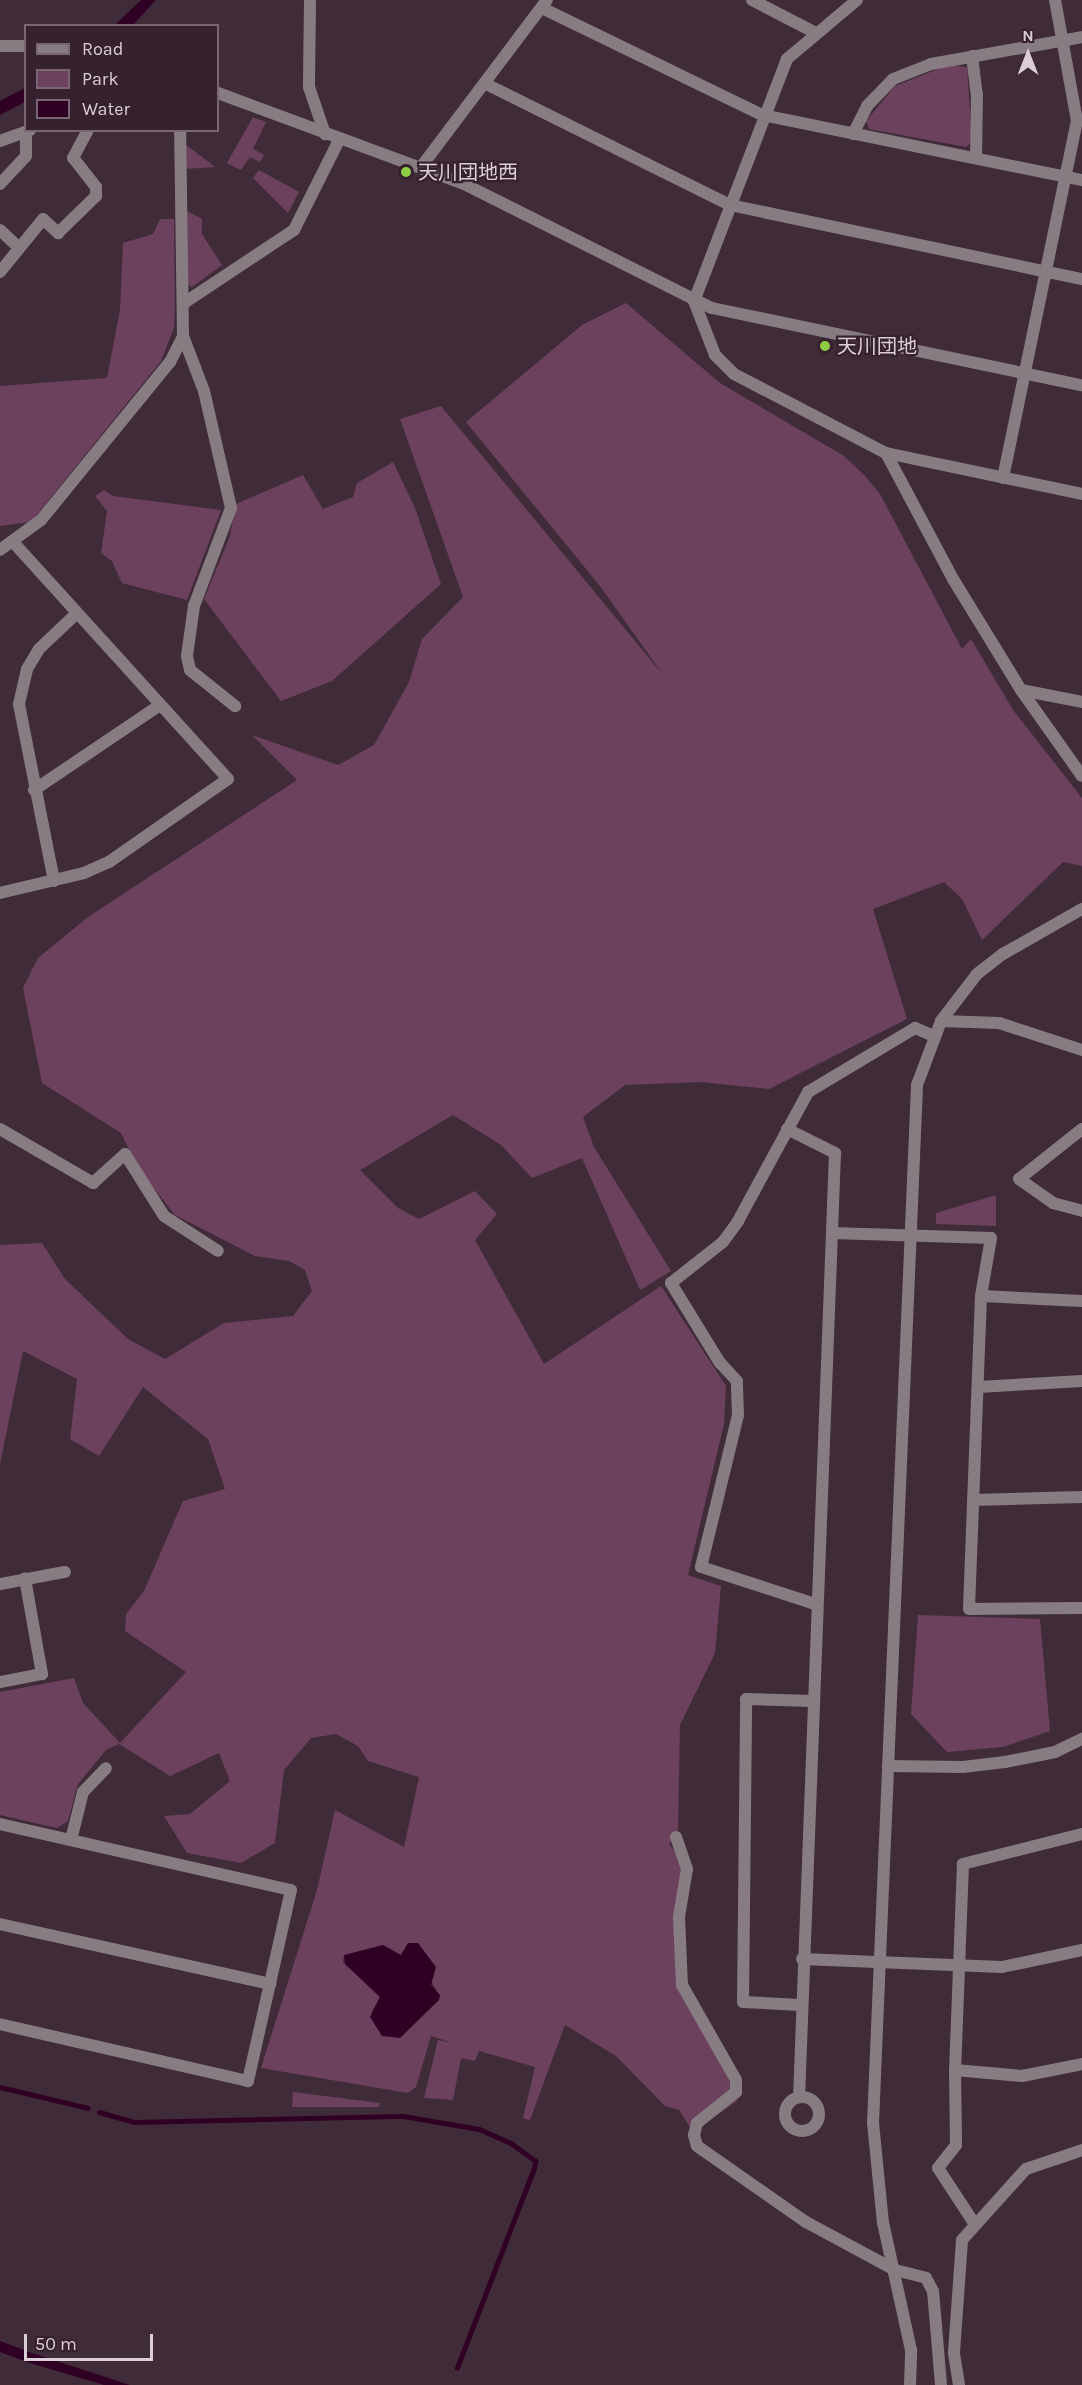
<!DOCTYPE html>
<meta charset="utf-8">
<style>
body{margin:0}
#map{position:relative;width:1082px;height:2385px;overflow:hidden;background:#402c39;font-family:Karla,"Noto Sans JP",sans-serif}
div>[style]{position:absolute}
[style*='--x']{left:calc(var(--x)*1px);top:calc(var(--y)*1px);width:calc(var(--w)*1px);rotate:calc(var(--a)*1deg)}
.green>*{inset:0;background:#6c415e}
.water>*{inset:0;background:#300024}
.stream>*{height:5px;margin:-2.5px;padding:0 2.5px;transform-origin:2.5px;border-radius:2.5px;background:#300024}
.minor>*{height:12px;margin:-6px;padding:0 6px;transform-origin:6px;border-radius:6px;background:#877c82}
.minor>.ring{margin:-6px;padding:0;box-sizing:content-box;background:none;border:12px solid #877c82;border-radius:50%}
.tertiary>*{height:12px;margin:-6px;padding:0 6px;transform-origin:6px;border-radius:6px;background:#877c82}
.dots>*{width:16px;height:16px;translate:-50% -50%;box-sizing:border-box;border:3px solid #36222f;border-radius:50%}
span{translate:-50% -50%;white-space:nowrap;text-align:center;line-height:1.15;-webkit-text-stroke:4.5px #36222f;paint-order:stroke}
.poi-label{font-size:20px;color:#dbced6}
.left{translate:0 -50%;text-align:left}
.legend{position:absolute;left:24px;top:24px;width:195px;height:108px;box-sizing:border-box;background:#36222f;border:2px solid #786772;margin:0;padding:8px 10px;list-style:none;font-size:18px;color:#dbced6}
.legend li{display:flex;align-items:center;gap:12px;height:30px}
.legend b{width:30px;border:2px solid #786772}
.north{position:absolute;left:998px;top:24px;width:60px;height:60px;-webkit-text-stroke:4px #36222f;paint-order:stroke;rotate:0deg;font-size:16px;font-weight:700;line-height:24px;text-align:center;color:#dbced6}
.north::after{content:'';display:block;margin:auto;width:21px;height:27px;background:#dbced6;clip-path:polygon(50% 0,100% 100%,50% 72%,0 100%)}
.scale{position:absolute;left:24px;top:2334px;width:129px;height:27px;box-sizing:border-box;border:3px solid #dbced6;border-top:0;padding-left:8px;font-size:18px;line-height:21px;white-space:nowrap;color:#dbced6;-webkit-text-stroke:4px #36222f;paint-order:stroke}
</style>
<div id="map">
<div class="green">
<i style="clip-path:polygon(948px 65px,967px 67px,972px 141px,966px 147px,869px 129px,866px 121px,895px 86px)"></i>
<i style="clip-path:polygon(253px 117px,266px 122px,253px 149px,264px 155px,260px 162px,250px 157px,241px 170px,227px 163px)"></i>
<i style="clip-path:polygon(185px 144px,215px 167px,184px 169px)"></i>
<i style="clip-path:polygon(259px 170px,299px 192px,288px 213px,253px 178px)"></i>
<i style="clip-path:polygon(187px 211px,202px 219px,202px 234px,222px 265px,192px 287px,187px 284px)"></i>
<i style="clip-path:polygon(160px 219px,174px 219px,175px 309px,174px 328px,161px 361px,31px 522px,0 526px,0 386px,107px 378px,120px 310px,123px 243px,153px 234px)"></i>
<i style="clip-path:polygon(evenodd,626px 303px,720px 383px,844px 456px,865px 476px,880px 494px,962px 649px,971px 639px,1013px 710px,1082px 798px,1082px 866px,1063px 862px,982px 940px,962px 899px,944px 882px,873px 909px,907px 1019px,769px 1089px,701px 1082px,625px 1085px,583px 1117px,594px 1147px,671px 1271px,640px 1290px,582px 1158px,532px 1178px,501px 1145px,453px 1115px,360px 1170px,398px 1208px,419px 1219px,475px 1191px,497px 1214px,475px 1240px,544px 1364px,661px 1286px,726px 1386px,724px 1424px,688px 1575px,721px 1586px,715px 1653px,680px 1725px,678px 1830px,669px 1844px,684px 1863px,679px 1984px,737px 2096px,737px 2101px,693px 2132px,679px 2110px,665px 2106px,616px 2056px,565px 2025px,530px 2120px,523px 2118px,535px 2067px,479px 2051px,475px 2061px,461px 2058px,453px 2100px,424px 2098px,438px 2040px,453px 2043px,431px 2036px,416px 2087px,408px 2093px,261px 2068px,317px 1890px,335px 1810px,404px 1847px,419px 1777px,368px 1761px,358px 1746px,336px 1734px,311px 1738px,284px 1770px,275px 1843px,241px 1863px,187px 1853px,164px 1816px,190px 1814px,230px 1781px,219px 1753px,170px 1776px,119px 1744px,106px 1750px,78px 1784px,68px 1821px,57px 1828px,0 1815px,0 1692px,74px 1678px,83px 1703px,120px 1743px,186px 1672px,125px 1631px,126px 1614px,144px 1591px,183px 1501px,225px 1489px,208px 1439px,143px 1387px,99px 1456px,70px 1439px,77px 1379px,23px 1351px,0 1464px,0 1245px,42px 1243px,65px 1279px,128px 1339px,165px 1359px,224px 1323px,293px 1316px,312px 1291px,305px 1270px,289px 1261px,255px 1256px,175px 1215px,138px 1168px,121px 1133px,42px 1083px,23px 988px,38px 958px,88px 917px,297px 780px,252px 735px,338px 765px,374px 745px,409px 682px,422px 639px,463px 597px,400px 419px,441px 406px,664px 676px,600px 586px,466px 422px,582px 325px,626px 303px,408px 1943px,437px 1991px,400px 2038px,371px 2013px,380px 1997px,343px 1962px,344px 1955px,401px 1955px,408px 1943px)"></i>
<i style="clip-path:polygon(393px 462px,415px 508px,441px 584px,332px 681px,281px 701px,204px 599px,230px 536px,236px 504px,303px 475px,323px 509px,353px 497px,357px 483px)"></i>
<i style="clip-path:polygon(104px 490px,113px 496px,221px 510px,187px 600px,122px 583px,112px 561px,101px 553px,107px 511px,95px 496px)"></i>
<i style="clip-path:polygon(996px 1195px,996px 1226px,936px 1224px,936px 1213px)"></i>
<i style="clip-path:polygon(918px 1615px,1040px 1619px,1050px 1731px,1003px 1747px,947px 1752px,911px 1714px)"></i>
<i style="clip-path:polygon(293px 2092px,380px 2103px,379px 2107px,292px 2107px)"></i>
</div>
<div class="water">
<i style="clip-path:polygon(141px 0,156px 0,133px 25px,115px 25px)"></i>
<i style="clip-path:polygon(25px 88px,25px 102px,0 115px,0 101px)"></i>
<i style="clip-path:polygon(408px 1943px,418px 1943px,436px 1967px,431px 1985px,440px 1995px,439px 2000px,400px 2038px,382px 2036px,370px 2017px,380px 1997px,345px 1964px,344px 1955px,383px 1945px,401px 1955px)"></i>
<i style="clip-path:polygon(0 2341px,32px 2353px,130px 2385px,104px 2385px,30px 2363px,0 2352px)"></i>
</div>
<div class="stream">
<i style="--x:0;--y:2087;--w:90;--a:13.4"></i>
<i style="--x:99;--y:2112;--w:35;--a:16"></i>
<i style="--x:133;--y:2122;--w:270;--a:-1.3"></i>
<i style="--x:403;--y:2116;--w:77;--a:9.7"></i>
<i style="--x:479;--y:2129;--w:36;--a:24"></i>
<i style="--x:512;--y:2144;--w:29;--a:36"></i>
<i style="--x:535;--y:2161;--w:7;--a:98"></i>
<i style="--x:534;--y:2168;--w:214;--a:111.1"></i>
</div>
<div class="minor">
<i style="--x:310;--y:0;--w:87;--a:90.7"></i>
<i style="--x:309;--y:87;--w:50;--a:71.2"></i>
<i style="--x:752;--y:0;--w:70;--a:27.3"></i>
<i style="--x:857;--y:0;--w:92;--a:139.9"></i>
<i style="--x:787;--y:59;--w:259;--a:111"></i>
<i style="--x:694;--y:301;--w:58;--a:68.7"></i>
<i style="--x:715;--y:355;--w:27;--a:45"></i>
<i style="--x:734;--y:374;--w:171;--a:27.5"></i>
<i style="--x:886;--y:453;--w:143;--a:62"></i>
<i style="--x:953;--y:579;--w:130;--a:58.5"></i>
<i style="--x:1021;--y:690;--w:105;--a:54.7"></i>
<i style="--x:542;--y:8;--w:245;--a:25.9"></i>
<i style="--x:762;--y:115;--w:327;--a:11.5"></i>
<i style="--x:972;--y:56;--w:38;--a:83"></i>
<i style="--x:977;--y:94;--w:64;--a:90.9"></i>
<i style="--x:486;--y:84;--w:272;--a:26.4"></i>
<i style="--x:730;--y:205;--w:360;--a:11.9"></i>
<i style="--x:853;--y:134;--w:31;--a:-63"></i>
<i style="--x:867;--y:106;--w:37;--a:-46"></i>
<i style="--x:893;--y:79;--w:41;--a:-21.5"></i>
<i style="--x:931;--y:64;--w:153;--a:-10.1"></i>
<i style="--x:0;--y:141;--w:32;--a:-20"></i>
<i style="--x:421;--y:167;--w:209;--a:-53"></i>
<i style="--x:0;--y:184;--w:38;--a:-47"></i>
<i style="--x:26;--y:156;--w:24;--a:-90"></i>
<i style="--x:0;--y:230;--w:25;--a:43"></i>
<i style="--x:0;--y:272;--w:68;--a:-50.9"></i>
<i style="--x:43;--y:219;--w:21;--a:43"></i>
<i style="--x:58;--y:233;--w:53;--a:-44.2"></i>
<i style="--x:96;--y:196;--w:9;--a:-90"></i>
<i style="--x:96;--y:187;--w:37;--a:-128"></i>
<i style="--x:73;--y:158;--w:32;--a:-62"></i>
<i style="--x:184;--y:303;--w:132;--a:-33.6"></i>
<i style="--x:294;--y:230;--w:101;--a:-63.4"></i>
<i style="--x:183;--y:336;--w:59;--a:69.1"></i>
<i style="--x:204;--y:391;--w:120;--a:77"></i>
<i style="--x:231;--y:508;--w:105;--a:110.7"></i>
<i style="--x:194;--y:606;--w:50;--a:98"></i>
<i style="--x:187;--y:656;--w:14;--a:78"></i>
<i style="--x:190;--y:670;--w:58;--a:38.7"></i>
<i style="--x:886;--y:453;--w:200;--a:11.8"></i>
<i style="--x:1003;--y:478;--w:365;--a:-78.3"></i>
<i style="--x:1077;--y:121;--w:123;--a:-100.3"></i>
<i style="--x:41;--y:520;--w:204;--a:-50.8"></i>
<i style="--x:170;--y:362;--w:29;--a:-63"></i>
<i style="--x:183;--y:336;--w:206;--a:-90.8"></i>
<i style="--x:1021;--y:690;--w:62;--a:11.1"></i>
<i style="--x:34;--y:790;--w:152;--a:-34"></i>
<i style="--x:54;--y:881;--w:180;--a:-101.2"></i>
<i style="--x:19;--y:704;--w:36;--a:-77"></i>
<i style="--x:27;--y:669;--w:23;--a:-59"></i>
<i style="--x:39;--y:649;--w:51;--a:-43.4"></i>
<i style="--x:0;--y:893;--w:86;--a:-13.4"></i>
<i style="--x:84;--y:873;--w:27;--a:-24"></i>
<i style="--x:109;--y:862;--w:145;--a:-34.9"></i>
<i style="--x:228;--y:779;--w:321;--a:-132.2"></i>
<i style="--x:941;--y:1021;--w:58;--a:2"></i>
<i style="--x:999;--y:1023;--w:87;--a:18"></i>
<i style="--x:0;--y:1129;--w:108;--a:30.1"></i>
<i style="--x:93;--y:1183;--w:43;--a:-42.2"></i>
<i style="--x:125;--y:1154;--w:73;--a:57.8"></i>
<i style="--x:164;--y:1216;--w:64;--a:32.9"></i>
<i style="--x:787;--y:1129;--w:54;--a:26.6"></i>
<i style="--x:835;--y:1153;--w:945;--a:92.18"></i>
<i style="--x:1082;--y:1129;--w:80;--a:141.6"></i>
<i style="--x:1019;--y:1179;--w:42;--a:35.2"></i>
<i style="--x:1053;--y:1203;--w:30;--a:15"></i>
<i style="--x:832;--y:1233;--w:159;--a:1.8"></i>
<i style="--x:991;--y:1238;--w:59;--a:99.8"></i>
<i style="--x:981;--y:1296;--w:313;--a:92.2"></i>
<i style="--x:969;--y:1609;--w:113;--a:-0.5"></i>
<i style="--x:981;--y:1296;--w:101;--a:2.8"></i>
<i style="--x:978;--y:1387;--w:104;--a:-3.3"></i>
<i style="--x:973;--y:1500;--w:109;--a:-1.6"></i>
<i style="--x:0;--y:1584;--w:66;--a:-10.5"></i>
<i style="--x:815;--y:1604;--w:120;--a:-162"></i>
<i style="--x:701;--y:1567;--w:156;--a:-76.3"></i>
<i style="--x:738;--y:1415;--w:34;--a:-92"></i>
<i style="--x:737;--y:1381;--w:25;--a:-133"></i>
<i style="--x:720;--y:1363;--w:94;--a:-121.5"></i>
<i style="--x:671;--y:1283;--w:66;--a:-38.3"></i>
<i style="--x:723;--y:1242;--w:26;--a:-54"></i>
<i style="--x:738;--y:1221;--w:147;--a:-61.5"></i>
<i style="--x:808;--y:1092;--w:125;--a:-30.9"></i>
<i style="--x:915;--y:1028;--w:21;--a:23"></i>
<i style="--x:0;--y:1682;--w:43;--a:-10.8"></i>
<i style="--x:42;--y:1674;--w:97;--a:-100.1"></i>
<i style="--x:0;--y:1824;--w:298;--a:12.8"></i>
<i style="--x:291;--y:1890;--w:196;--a:102.7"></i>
<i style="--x:248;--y:2081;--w:254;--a:-167.1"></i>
<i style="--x:1082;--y:1834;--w:123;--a:165.9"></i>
<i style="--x:963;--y:1864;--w:206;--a:92.2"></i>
<i style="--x:955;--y:2070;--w:67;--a:5.1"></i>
<i style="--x:1022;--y:2076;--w:61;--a:-11.3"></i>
<i style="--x:676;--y:1837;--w:34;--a:71"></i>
<i style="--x:687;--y:1869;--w:49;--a:99.5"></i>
<i style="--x:679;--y:1917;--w:68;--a:87.5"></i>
<i style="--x:682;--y:1985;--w:109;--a:60.4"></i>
<i style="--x:736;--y:2080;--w:12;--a:90"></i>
<i style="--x:736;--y:2092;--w:50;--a:141.5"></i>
<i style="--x:697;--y:2123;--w:12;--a:104"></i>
<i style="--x:694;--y:2135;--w:11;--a:75"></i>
<i style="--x:697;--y:2146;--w:133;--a:34.9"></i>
<i style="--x:806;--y:2222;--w:101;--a:28.3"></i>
<i style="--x:895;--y:2270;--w:32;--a:14"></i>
<i style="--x:926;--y:2278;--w:15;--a:62"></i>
<i style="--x:933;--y:2291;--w:94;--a:85.1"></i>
<i style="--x:71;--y:1840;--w:49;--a:-76"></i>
<i style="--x:83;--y:1792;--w:33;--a:-46"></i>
<i style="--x:0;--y:1924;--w:277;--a:12.5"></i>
<i style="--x:802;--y:1959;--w:200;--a:2.3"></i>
<i style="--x:1002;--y:1967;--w:82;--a:-12"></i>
<i style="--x:800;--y:2005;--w:57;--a:-177"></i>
<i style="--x:743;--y:2002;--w:303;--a:-89.4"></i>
<i style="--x:746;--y:1699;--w:66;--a:1.7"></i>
<i style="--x:955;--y:2070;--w:75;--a:89.2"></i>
<i style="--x:956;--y:2145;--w:29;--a:128"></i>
<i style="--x:938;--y:2168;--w:66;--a:56.8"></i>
<i class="ring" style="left:785px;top:2097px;width:22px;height:22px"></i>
<i style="--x:959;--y:2385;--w:33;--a:-99"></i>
<i style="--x:954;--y:2352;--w:112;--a:-85.9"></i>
<i style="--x:962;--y:2240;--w:96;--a:-48"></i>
<i style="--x:1026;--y:2169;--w:59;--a:-18.7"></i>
</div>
<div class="tertiary">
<i style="--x:0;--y:46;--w:26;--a:0"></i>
<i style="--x:218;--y:93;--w:262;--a:20.3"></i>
<i style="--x:464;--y:184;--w:277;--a:26.6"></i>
<i style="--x:712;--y:308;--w:378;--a:11.8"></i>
<i style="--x:0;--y:550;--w:51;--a:-36.2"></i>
<i style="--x:888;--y:1766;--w:75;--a:0.8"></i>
<i style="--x:963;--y:1767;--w:42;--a:-6.8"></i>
<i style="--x:1005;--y:1762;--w:51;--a:-11.3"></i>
<i style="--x:1055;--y:1752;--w:30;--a:-26"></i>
<i style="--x:910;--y:2385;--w:35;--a:-88"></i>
<i style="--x:911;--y:2350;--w:130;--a:-102.4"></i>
<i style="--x:883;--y:2223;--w:100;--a:-95.7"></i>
<i style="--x:873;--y:2123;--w:1039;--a:-87.57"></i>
<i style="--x:917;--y:1085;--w:68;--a:-69.4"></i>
<i style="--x:941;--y:1021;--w:59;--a:-52.5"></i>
<i style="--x:977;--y:974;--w:33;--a:-38"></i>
<i style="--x:1003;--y:954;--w:91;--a:-29.7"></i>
</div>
<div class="dots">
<i style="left:406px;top:172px;background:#8fcd42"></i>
<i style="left:825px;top:346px;background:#8fcd42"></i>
</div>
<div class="poi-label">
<span class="left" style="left:418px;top:172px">天川団地西</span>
<span class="left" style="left:837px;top:346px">天川団地</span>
</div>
<ul class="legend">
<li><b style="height:8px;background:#877c82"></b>Road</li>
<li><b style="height:16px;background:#6c415e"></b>Park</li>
<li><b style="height:16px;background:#300024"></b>Water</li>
</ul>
<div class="north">N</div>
<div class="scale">50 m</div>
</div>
